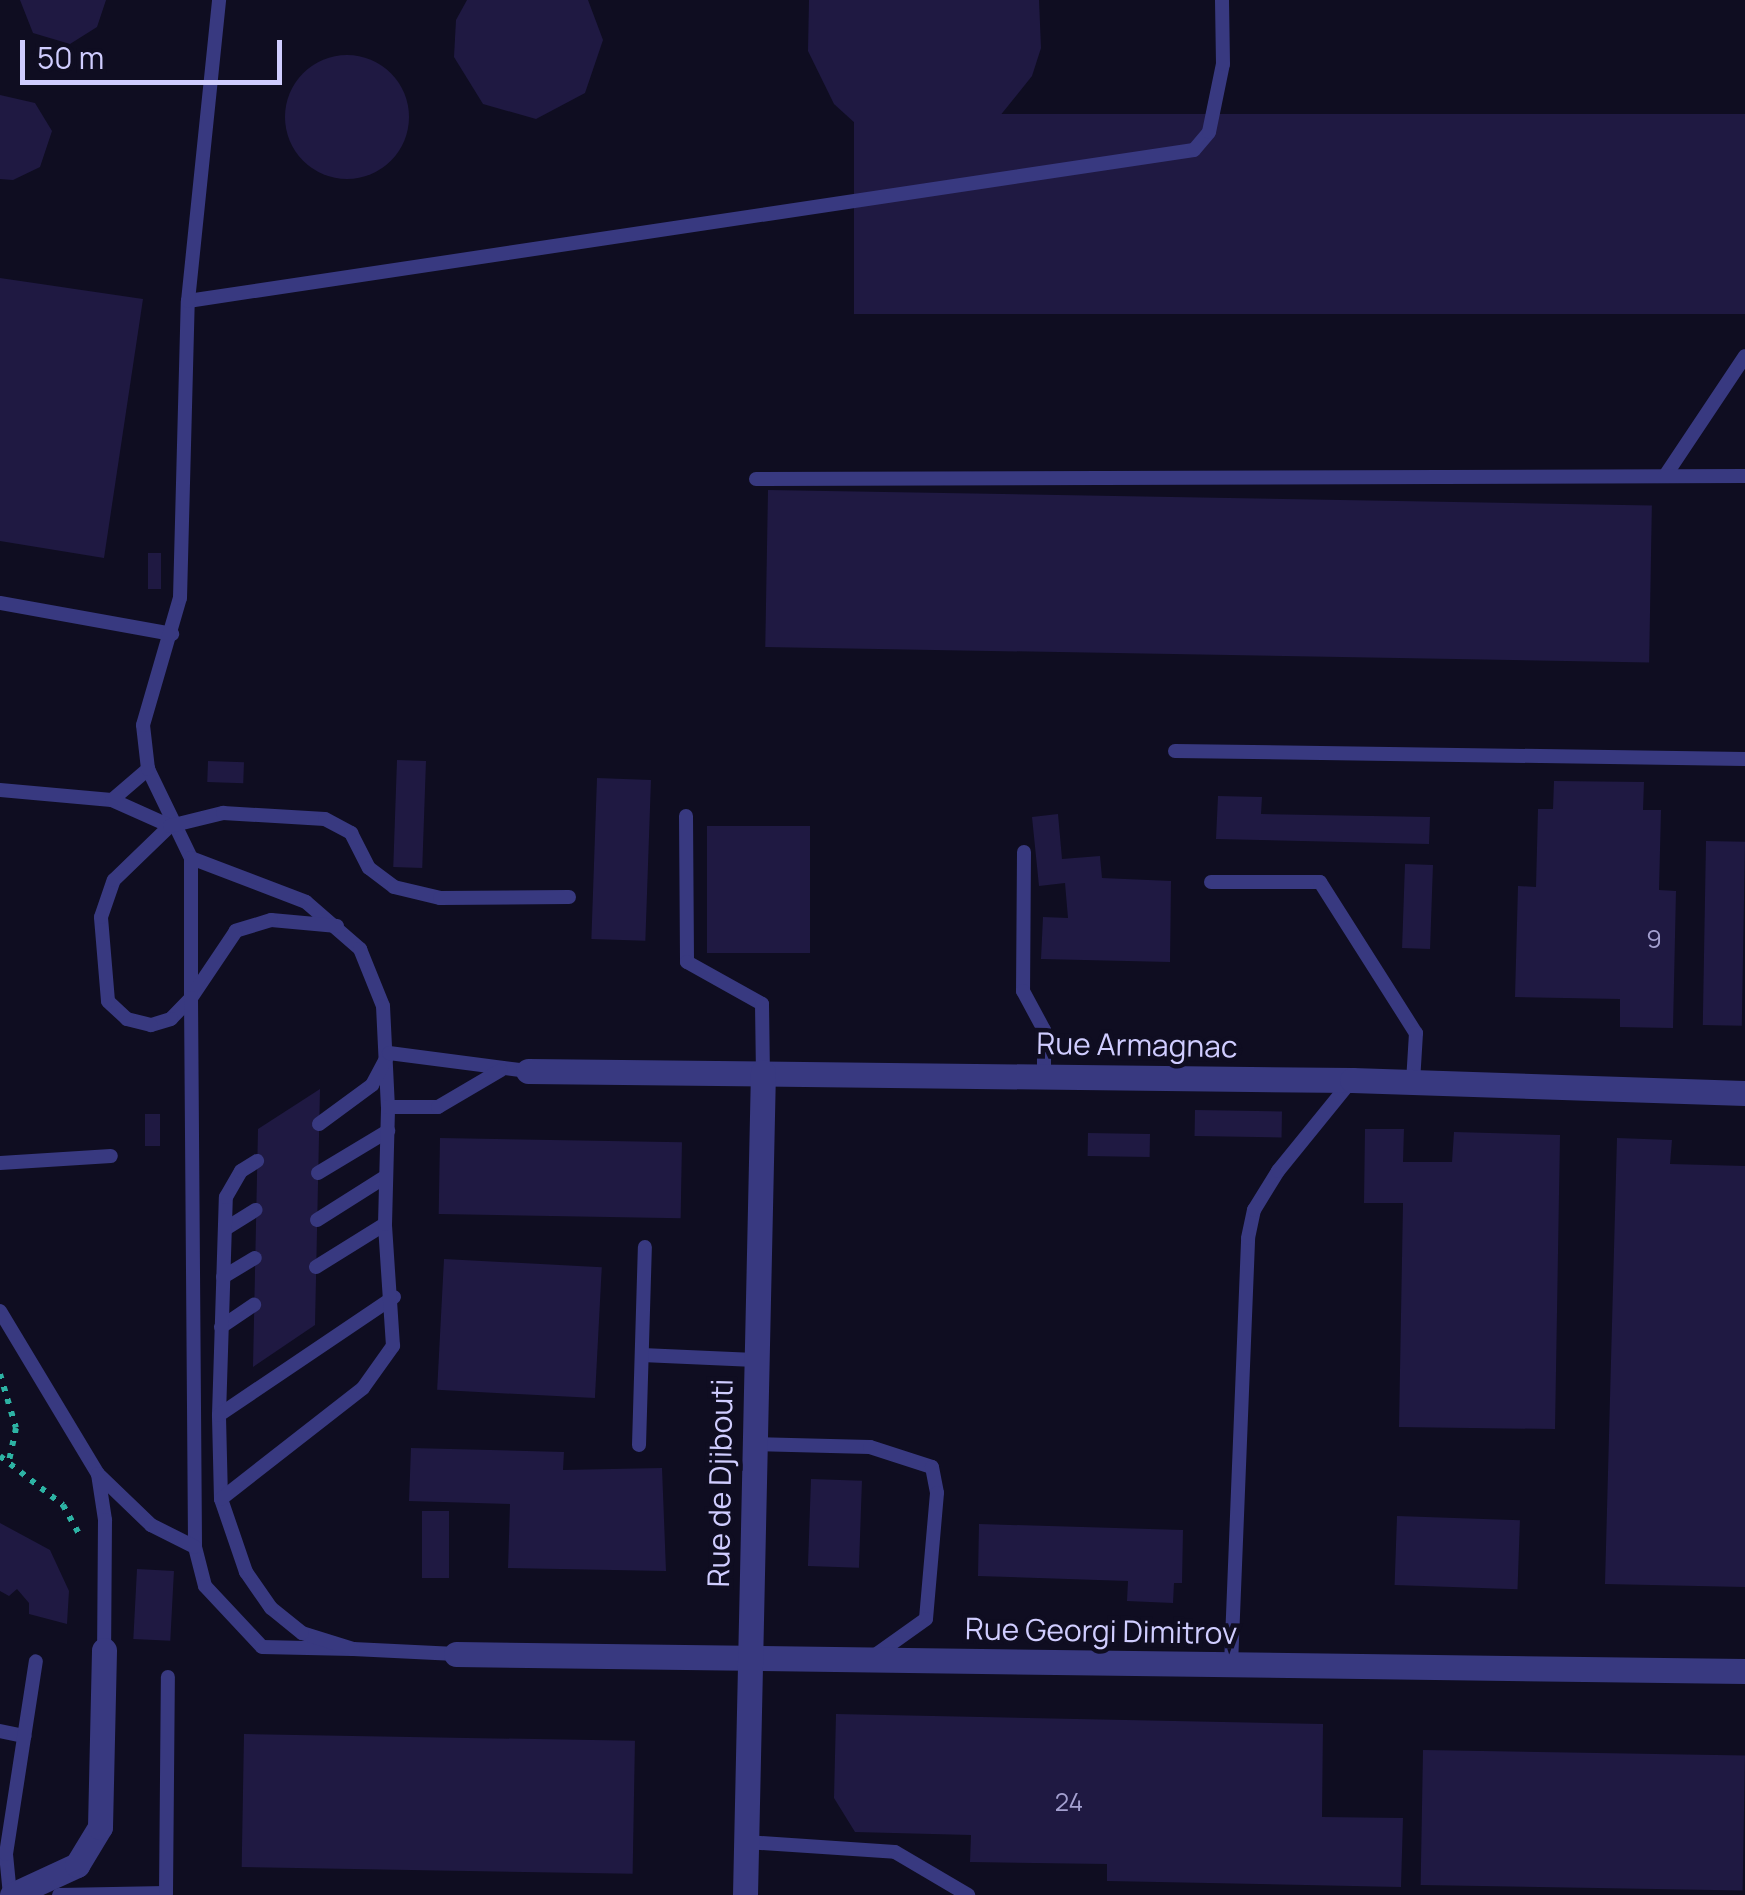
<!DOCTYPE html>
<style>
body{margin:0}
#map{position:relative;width:1745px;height:1895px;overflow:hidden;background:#0f0d21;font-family:Manrope,sans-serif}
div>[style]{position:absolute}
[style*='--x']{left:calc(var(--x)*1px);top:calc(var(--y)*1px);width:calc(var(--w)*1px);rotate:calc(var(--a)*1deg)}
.building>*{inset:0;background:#1f1942;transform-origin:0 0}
.round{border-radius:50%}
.path>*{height:6px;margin-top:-3px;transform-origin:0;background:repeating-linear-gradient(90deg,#2db3a4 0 5px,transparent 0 13px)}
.lane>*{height:14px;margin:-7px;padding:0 7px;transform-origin:7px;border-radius:7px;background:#383980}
.street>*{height:25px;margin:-12.5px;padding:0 12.5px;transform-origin:12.5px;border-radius:12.5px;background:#383980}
span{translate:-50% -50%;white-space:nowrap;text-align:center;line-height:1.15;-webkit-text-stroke:9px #0f0d21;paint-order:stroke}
.number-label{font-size:25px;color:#a4a0d0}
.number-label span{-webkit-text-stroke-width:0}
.street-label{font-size:30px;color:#d0cdff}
.scale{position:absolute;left:20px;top:40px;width:262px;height:45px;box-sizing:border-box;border:5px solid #d0cdff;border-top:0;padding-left:12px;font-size:30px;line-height:35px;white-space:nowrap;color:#d0cdff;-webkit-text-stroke:8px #0f0d21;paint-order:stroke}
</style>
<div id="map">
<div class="building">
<i style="clip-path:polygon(20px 0,106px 0,97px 27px,70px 44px,33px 33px)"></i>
<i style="clip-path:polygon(467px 0,588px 0,603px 40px,585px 93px,536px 119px,483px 104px,454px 57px,456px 20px)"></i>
<i style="clip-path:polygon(809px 0,1039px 0,1041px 48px,1032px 76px,995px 122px,940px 144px,911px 145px,856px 124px,834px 104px,808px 51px)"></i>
<i class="round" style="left:285px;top:55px;width:124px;height:124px"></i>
<i style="clip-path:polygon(0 95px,35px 103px,52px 131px,40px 167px,13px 180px,0 179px)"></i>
<i style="left:1745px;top:114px;width:200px;height:891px;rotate:90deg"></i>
<i style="clip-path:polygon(0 278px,143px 299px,104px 558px,0 541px)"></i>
<i style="left:768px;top:490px;width:884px;height:157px;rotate:1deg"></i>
<i style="left:148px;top:553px;width:13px;height:36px"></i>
<i style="left:397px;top:760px;width:29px;height:107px;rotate:2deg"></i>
<i style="left:208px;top:761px;width:36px;height:21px;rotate:2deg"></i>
<i style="left:597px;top:778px;width:54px;height:161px;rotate:2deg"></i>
<i style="clip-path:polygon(1554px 781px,1644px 782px,1643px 810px,1661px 810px,1659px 890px,1676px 891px,1673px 1028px,1620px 1027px,1620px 999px,1515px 997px,1518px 886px,1536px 887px,1538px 809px,1553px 809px)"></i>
<i style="clip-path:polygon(1218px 796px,1262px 797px,1261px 814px,1430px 817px,1429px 844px,1216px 839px)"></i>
<i style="clip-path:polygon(1058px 814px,1062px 859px,1100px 856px,1102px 878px,1171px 881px,1170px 962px,1041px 959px,1043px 917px,1068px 918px,1065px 883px,1039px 886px,1032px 817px)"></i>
<i style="left:707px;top:826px;width:103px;height:127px"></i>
<i style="left:1706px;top:841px;width:39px;height:184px;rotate:1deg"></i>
<i style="left:1405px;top:864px;width:28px;height:84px;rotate:2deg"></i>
<i style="clip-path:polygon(320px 1089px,315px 1325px,253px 1367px,258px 1129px)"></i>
<i style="left:1195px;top:1110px;width:87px;height:26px;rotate:1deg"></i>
<i style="left:145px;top:1114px;width:15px;height:32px"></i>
<i style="clip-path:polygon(1365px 1129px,1404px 1129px,1403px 1162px,1452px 1162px,1454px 1132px,1560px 1135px,1555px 1429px,1399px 1427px,1403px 1203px,1364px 1203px)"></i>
<i style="left:1088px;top:1133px;width:62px;height:23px;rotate:1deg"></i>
<i style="left:440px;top:1138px;width:242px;height:76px;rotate:1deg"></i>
<i style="clip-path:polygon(1617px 1138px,1672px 1140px,1670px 1164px,1745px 1166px,1745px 1587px,1605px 1584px)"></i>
<i style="left:444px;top:1259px;width:158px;height:131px;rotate:3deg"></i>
<i style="clip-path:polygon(411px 1448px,564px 1452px,563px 1470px,662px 1468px,666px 1571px,508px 1568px,510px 1504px,409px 1501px)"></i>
<i style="left:811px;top:1479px;width:51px;height:87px;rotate:2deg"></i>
<i style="left:422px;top:1511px;width:27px;height:67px"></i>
<i style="left:1397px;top:1516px;width:123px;height:69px;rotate:2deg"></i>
<i style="clip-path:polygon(0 1523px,50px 1550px,69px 1591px,67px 1624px,29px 1614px,29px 1603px,17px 1589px,9px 1596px,0 1591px)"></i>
<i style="clip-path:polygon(979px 1524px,1183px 1530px,1182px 1583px,1174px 1583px,1173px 1603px,1127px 1601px,1128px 1581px,978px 1576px)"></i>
<i style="left:137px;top:1569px;width:37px;height:70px;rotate:3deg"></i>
<i style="clip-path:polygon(836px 1714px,1323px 1724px,1322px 1817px,1403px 1818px,1401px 1887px,1107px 1881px,1107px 1864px,970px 1862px,971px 1835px,855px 1832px,834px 1798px)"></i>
<i style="left:244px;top:1734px;width:391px;height:133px;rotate:1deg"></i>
<i style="left:1423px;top:1750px;width:322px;height:135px;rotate:1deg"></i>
</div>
<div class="path">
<i style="--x:0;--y:1374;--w:56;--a:73.5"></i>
<i style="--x:16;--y:1428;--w:33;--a:102"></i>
<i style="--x:0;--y:1456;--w:80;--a:37.9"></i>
<i style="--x:63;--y:1505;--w:33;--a:61"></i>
</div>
<div class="lane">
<i style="--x:188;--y:301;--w:1017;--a:-8.54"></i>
<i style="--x:1194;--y:150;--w:23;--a:-50"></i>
<i style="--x:1209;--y:132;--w:69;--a:-78.4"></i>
<i style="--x:1223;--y:64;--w:64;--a:-90.9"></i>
<i style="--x:1665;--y:476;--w:144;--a:-56.3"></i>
<i style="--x:756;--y:479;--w:989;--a:-0.17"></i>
<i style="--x:0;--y:603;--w:175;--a:10.2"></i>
<i style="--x:1175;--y:751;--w:570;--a:0.8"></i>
<i style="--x:148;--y:769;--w:99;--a:64.2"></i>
<i style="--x:191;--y:858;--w:123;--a:20.9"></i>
<i style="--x:306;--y:902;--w:72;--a:41"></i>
<i style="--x:360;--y:949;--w:61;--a:68"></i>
<i style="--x:383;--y:1006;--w:101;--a:87.2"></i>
<i style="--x:0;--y:790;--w:112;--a:5.1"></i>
<i style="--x:112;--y:800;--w:64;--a:24.1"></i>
<i style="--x:112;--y:800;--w:48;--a:-40.7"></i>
<i style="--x:148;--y:769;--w:44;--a:-96.5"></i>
<i style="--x:143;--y:725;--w:132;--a:-73.8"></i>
<i style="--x:180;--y:598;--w:297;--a:-88.5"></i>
<i style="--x:188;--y:301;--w:303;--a:-84.1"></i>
<i style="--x:686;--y:816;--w:146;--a:89.6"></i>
<i style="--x:687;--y:962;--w:86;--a:29.2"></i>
<i style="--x:762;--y:1004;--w:68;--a:89.2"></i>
<i style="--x:1024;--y:852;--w:139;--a:90.4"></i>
<i style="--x:1023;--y:991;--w:44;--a:61.7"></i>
<i style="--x:1044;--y:1030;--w:46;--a:90"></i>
<i style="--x:191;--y:858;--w:140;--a:90"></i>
<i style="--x:191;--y:998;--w:29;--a:134"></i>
<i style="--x:171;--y:1019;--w:21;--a:163"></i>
<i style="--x:151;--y:1025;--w:25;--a:-166"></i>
<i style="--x:127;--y:1019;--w:26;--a:-137"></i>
<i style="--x:108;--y:1001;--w:84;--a:-94.8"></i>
<i style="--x:101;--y:917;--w:39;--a:-71"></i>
<i style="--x:114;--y:880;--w:78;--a:-44"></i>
<i style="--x:170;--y:826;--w:55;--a:-13.8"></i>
<i style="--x:223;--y:813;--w:102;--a:3.4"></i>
<i style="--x:325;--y:819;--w:30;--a:28"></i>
<i style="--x:351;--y:833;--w:39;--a:63"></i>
<i style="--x:369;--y:868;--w:31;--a:37"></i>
<i style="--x:394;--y:887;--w:47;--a:13.4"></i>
<i style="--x:440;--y:898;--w:129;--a:-0.4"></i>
<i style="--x:1211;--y:882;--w:109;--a:0"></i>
<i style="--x:1320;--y:882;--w:179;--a:57.6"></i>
<i style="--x:1416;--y:1033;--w:49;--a:93.5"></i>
<i style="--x:337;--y:926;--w:66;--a:-174.8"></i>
<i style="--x:271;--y:920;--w:37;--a:163"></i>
<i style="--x:236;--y:931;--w:81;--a:123.9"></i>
<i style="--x:191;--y:998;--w:549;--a:89.58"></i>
<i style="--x:195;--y:1547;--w:40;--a:75.6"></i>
<i style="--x:205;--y:1586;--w:83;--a:46.9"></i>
<i style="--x:262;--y:1647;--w:91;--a:1.3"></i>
<i style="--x:319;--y:1124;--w:66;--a:-36.3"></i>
<i style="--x:372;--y:1085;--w:36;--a:-62"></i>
<i style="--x:389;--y:1053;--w:140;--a:7.4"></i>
<i style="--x:0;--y:1163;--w:111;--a:-3.6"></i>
<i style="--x:318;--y:1173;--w:82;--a:-31"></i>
<i style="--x:317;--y:1220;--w:80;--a:-32.3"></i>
<i style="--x:225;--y:1229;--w:36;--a:-32"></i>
<i style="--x:316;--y:1267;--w:81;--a:-31.9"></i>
<i style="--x:223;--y:1277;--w:37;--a:-31"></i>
<i style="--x:0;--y:1311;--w:190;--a:59"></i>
<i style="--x:98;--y:1474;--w:47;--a:81.3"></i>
<i style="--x:105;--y:1520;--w:130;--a:90.4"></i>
<i style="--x:221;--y:1327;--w:40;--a:-34"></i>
<i style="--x:642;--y:1355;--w:113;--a:2.5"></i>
<i style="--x:219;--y:1415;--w:218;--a:-88.2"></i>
<i style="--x:226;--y:1197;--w:30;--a:-60"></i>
<i style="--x:241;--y:1171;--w:19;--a:-32"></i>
<i style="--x:753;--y:1444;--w:117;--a:1.5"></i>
<i style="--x:870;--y:1447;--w:65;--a:17.9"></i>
<i style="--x:932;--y:1467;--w:26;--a:79"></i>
<i style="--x:937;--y:1493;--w:126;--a:95"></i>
<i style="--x:926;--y:1619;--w:69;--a:144.5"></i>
<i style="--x:639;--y:1445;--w:198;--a:-88.3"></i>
<i style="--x:98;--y:1474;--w:74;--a:43.9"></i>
<i style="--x:151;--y:1525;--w:49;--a:26.6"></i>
<i style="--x:221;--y:1499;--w:84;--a:-91.4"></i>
<i style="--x:219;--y:1415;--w:211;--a:-34"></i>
<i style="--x:456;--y:1654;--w:103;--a:-177.2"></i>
<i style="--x:353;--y:1649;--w:53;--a:-162.6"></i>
<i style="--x:302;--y:1633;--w:40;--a:-141"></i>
<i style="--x:271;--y:1608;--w:44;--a:-124.8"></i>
<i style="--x:246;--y:1572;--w:77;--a:-108.9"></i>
<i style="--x:221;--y:1499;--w:180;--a:-38"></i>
<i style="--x:363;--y:1388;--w:52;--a:-54.5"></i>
<i style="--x:393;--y:1346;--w:122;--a:-93.8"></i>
<i style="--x:385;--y:1224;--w:117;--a:-88.5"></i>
<i style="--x:388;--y:1107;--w:50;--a:0"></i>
<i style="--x:438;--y:1107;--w:73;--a:-30.4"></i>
<i style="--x:1231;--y:1665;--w:427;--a:-87.7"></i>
<i style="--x:1248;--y:1238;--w:29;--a:-78"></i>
<i style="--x:1254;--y:1210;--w:46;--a:-58.4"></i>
<i style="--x:1278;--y:1171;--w:117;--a:-50.9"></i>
<i style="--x:0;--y:1731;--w:25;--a:12"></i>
<i style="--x:746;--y:1842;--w:149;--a:3.8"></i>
<i style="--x:895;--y:1852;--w:85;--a:30.5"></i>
<i style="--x:10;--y:1895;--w:41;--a:-95.6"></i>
<i style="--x:6;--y:1854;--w:195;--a:-81.2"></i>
<i style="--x:59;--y:1895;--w:107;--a:-1.1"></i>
<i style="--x:166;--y:1893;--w:216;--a:-89.5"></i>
</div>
<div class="street">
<i style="--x:528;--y:1071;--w:824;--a:0.63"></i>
<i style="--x:1352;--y:1080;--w:393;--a:1.9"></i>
<i style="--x:456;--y:1654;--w:1289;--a:0.76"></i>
<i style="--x:12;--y:1895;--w:72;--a:-24.8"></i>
<i style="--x:77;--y:1865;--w:44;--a:-58.8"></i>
<i style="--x:100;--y:1827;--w:177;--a:-88.7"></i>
<i style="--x:745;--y:1895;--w:823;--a:-88.75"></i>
</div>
<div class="number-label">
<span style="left:1654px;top:939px">9</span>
<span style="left:1069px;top:1802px">24</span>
</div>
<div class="street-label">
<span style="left:1137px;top:1045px;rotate:1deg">Rue Armagnac</span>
<span style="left:720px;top:1483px;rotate:-89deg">Rue de Djibouti</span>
<span style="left:1101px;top:1631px;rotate:1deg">Rue Georgi Dimitrov</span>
</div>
<div class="scale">50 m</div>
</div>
